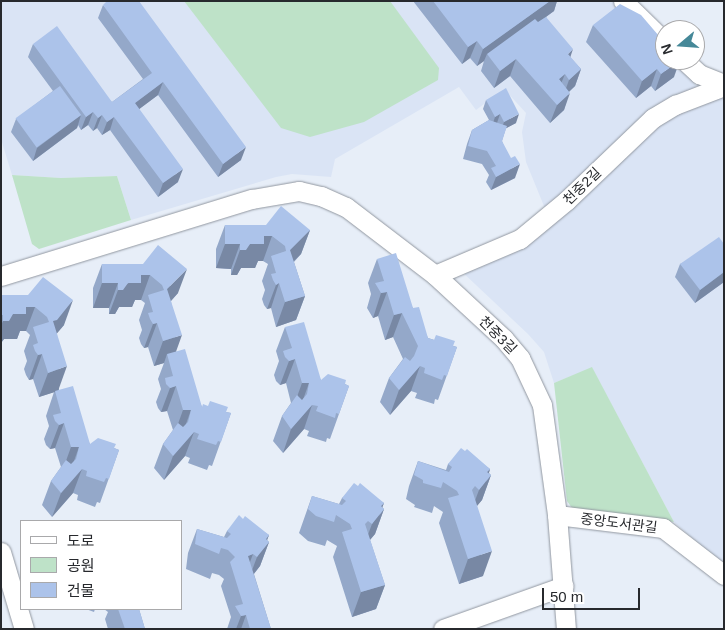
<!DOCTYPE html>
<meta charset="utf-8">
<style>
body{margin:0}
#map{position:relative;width:725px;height:630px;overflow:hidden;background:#e7eef8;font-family:Helvetica,"Noto Sans KR",sans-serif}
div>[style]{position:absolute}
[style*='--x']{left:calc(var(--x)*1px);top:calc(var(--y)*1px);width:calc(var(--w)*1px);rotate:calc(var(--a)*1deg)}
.built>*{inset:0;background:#dae4f5}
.green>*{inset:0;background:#bee2c8}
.roads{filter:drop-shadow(0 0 1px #9197a0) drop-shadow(0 0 1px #9197a0)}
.minor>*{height:19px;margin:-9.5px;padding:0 9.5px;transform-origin:9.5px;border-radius:9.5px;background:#fff}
.wall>*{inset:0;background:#94a8c9}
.shaded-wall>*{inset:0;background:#7888a4}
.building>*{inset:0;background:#acc3ea;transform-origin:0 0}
span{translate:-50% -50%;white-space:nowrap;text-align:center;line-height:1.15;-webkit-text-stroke:4.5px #fff;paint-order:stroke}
.street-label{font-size:14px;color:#27292d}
.frame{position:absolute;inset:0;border:2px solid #27292d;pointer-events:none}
.legend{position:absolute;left:20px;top:520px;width:162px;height:90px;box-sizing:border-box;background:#fff;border:1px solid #a9a9ab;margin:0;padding:6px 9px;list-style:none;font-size:15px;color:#27292d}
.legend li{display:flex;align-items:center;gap:10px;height:25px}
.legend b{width:25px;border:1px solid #a9a9ab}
.north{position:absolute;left:655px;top:20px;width:50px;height:50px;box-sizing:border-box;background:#fff;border:1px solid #a9a9ab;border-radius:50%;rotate:252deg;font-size:14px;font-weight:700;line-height:20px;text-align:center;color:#27292d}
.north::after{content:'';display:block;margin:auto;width:18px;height:22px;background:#458898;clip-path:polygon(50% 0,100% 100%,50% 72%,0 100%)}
.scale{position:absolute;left:542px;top:588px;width:98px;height:22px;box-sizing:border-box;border:2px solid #27292d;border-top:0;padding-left:6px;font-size:15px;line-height:18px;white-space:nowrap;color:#27292d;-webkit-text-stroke:4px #fff;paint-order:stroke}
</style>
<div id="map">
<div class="built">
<i style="clip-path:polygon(1px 1px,617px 1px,665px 60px,672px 60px,697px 87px,546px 211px,526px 162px,522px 132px,526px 113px,504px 89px,476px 110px,459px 87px,335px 159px,331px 177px,292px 174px,276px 177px,131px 220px,117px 176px,61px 178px,12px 175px,1px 139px)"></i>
<i style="clip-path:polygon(724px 93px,724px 562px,722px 564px,674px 522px,592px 368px,554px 383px,544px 352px,528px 334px,459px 269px,484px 260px,657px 122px)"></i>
</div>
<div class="green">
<i style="clip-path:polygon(184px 1px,390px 1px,439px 68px,438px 80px,364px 122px,310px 137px,281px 128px)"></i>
<i style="clip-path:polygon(12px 175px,61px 178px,117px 176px,131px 220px,39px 249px,32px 244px)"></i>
<i style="clip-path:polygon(592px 367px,674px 522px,572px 508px,567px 501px,554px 383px)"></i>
</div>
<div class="roads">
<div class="minor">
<i style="--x:623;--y:1;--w:59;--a:44.3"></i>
<i style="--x:684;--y:60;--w:21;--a:43"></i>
<i style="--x:699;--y:74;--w:27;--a:22"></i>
<i style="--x:435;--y:275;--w:92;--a:-23"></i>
<i style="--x:520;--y:239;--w:60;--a:-39.6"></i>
<i style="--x:566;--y:201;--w:120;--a:-43.7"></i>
<i style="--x:653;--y:118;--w:26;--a:-31"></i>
<i style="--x:675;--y:105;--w:53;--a:-21.2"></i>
<i style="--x:1;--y:276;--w:263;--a:-17.1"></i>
<i style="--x:252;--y:199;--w:48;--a:-9.7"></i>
<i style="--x:299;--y:191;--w:23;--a:13"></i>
<i style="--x:321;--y:196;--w:27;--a:24"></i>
<i style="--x:346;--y:207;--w:112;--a:37.4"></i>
<i style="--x:435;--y:275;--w:94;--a:42.8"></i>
<i style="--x:504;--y:339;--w:25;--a:50"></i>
<i style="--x:520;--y:358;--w:52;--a:64.9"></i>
<i style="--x:542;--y:405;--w:111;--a:82.2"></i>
<i style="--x:557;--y:515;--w:114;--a:85.5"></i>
<i style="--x:557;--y:515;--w:107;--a:7"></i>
<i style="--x:663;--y:528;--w:77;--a:37.6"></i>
<i style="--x:1;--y:552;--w:80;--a:73.4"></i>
<i style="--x:443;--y:629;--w:128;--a:-19.6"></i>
</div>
</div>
<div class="wall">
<i style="clip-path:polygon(413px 1px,557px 1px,554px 11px,546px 17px,570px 57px,581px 69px,575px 86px,569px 92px,564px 110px,550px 123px,510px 76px,494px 88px,481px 71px,484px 61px,477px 66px,470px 58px,462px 64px)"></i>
<i style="clip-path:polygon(103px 5px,241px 160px,218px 177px,158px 95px,139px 109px,178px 182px,158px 197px,110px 130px,102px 135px,97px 128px,93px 131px,88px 125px,81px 130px,78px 125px,77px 128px,33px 161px,11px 132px,16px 119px,53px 91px,28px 57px,33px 44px,112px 102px,143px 79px,98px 18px)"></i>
<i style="clip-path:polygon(593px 25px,674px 77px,655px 91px,651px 86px,636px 98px,586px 42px)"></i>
<i style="clip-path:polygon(486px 100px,516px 123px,506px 128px,502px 141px,515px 178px,491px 190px,486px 182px,489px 175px,482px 164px,463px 159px,467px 144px,472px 130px,489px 120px,483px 109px)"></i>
<i style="clip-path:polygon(225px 225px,310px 230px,301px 254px,294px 262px,305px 296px,296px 320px,276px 327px,271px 308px,267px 309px,264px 305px,262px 299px,265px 290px,262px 281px,268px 264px,263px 261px,258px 261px,255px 268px,241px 268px,237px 275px,231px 275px,231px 269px,216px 268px,216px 249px)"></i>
<i style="clip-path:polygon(724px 244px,724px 282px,695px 303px,675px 277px,680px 264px)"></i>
<i style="clip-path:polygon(377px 259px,413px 308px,428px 338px,457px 347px,438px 400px,435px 399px,434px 404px,415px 398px,417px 393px,411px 391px,390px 415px,380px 402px,389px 378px,403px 359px,393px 337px,385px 340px,378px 316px,373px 318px,367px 308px,371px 294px,368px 283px)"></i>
<i style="clip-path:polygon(102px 264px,143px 264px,178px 293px,171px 301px,176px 351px,202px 407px,226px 412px,231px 413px,212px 466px,209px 465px,207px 470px,188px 463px,190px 458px,185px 456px,164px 480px,154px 468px,163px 444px,173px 430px,167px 411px,161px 412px,158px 408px,156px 402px,161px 389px,158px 379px,164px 363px,154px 366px,148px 347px,144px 348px,141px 344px,139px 338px,142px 330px,139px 320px,145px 303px,141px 300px,135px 300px,132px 307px,119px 307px,115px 314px,109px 314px,109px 308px,93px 308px,93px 288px)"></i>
<i style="clip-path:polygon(1px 295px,28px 295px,64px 325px,57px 333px,59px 390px,90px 444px,114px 448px,119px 450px,100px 503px,97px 502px,95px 507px,77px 500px,78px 495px,73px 493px,52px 517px,42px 505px,51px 481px,61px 467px,55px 448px,50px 449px,46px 445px,44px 439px,49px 426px,46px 416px,54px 392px,39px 397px,33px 379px,29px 380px,26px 375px,24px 369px,27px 361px,24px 351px,30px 335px,26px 331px,20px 331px,17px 339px,4px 339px,1px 343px)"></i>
<i style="clip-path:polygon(285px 327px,321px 380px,345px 384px,349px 386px,330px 439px,327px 438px,326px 442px,307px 436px,309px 431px,304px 429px,283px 453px,273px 441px,282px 416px,291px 403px,286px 383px,280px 385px,276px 381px,274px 375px,279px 361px,276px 351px)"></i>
<i style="clip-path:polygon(465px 451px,490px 469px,489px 473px,491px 475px,482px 500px,477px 506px,483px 576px,459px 584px,439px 523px,443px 512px,434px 506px,432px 513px,414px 507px,415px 505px,406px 499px,409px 486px,418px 461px,446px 470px,448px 464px)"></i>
<i style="clip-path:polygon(358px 486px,384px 503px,382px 507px,384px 509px,375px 534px,370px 540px,385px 585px,376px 609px,352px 617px,333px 557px,337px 546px,327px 540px,325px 546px,308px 541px,299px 533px,312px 496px,339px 504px,342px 498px)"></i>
<i style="clip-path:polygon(243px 519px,269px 535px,267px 540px,269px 542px,260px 566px,254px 574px,271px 629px,227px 629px,231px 617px,221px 586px,224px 579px,219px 575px,212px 573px,210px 579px,186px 569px,188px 553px,197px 529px,224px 537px,227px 531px)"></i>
<i style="clip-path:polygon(86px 609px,95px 609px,94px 612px)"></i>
<i style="clip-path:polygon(104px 609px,139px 609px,145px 629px,108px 629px,105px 619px,108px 612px)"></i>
</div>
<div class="shaded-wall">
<i style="clip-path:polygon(550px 1px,557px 1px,554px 11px,490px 57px,487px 54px,484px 61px,477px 66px,483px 49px)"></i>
<i style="clip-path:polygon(477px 41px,470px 58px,462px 64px,468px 47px)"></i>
<i style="clip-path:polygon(573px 49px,567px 67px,568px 54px)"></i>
<i style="clip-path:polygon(516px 59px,510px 76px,494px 88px,500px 71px)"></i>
<i style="clip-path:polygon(680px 60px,674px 77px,655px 91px,661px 74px)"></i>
<i style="clip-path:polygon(581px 69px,575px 86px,563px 97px,569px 80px)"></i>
<i style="clip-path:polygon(657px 69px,651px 86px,636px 98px,642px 81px)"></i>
<i style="clip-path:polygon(565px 74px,558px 91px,559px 79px)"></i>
<i style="clip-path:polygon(163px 82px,158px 95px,130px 116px,135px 103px)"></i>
<i style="clip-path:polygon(570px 93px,564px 110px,550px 123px,557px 105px)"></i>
<i style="clip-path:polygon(93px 112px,88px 125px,81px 130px,86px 117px)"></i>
<i style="clip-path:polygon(500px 114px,497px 123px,492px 126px,495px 117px)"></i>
<i style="clip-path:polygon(519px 114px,516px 123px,501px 131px,504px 122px)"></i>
<i style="clip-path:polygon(81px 115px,77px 128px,33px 161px,37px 148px)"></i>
<i style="clip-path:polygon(102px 115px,97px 128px,93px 131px,98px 118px)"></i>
<i style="clip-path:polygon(114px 117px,110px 130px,102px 135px,107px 122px)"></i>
<i style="clip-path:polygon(246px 147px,241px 160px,218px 177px,223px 164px)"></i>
<i style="clip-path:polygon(520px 164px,515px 178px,491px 190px,496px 177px)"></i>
<i style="clip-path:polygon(183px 169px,178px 182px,158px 197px,163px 183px)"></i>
<i style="clip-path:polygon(310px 230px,301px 254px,281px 274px,290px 250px)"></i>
<i style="clip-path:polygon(264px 236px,272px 236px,263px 261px,258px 261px,255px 268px,241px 268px,237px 275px,231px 275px,240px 250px)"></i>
<i style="clip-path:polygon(225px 244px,240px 244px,231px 269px,216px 268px)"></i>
<i style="clip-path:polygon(187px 269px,178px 293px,159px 314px,167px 289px)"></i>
<i style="clip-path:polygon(724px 272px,724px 282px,695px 303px,700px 290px)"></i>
<i style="clip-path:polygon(141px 275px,150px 275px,141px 300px,135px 300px,132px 307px,119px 307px,115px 314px,109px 314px,118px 290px)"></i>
<i style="clip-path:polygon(102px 283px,118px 283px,109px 308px,93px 308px)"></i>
<i style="clip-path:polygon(279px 283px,271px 308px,267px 309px,276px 285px)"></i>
<i style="clip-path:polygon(387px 292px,378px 316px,373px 318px,381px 293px)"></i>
<i style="clip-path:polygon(305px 296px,296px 320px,276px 327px,285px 302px)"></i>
<i style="clip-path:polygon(73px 300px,64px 325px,48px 344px,53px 321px)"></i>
<i style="clip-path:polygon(26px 307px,35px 307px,26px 331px,20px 331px,17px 339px,4px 339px,1px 343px,1px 325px,3px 321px,13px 314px)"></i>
<i style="clip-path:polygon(402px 313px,393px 337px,385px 340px,394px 315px)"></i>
<i style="clip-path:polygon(157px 323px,148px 347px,144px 348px,153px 324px)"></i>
<i style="clip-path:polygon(182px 335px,173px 360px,167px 354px,164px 363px,154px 366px,163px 341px)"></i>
<i style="clip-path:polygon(42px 354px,33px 379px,29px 380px,38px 355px)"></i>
<i style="clip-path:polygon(295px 359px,286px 383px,280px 385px,289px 361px)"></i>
<i style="clip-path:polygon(67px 366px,58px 391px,39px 397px,48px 373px)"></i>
<i style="clip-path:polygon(420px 366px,411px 391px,390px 415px,399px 390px)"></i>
<i style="clip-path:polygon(302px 383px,309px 383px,300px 408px,293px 408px)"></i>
<i style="clip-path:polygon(176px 386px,167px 411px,161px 412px,170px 388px)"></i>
<i style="clip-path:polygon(312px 405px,304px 429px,283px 453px,291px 429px)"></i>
<i style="clip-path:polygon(183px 410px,191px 410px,182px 435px,174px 435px)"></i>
<i style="clip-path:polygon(64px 423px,55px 448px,50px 449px,59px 425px)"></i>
<i style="clip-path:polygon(194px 432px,185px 456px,164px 480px,173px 456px)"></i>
<i style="clip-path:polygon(71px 447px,79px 447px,70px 472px,62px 472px)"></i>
<i style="clip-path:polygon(82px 469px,73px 493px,52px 517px,61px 493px)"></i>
<i style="clip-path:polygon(490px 469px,486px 482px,491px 475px,482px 500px,470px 514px,479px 490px,487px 472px)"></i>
<i style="clip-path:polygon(384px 503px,379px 516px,384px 509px,375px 534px,363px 548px,372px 524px,381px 506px)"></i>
<i style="clip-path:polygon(269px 535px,264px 548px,269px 542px,260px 566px,248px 581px,257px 557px,266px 539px)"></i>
<i style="clip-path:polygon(492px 551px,483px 576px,459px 584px,468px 559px)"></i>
<i style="clip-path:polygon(253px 554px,244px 578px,248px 556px)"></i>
<i style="clip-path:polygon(385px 585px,376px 609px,352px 617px,361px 592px)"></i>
<i style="clip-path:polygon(246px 615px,241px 629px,236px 629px,241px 616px)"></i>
</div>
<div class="building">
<i style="clip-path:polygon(107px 1px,139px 1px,246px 147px,223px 164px,163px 82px,135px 103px,183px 169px,163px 183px,114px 117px,107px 122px,102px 115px,98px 118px,93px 112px,86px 117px,33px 44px,57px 26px,112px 102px,152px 73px,103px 5px)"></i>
<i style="clip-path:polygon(433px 1px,550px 1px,483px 49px,477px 41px,468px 47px)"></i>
<i style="clip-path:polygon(620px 4px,641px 15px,665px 43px,665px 60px,680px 60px,661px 74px,657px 69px,642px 81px,593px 25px)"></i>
<i style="clip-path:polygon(546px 17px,573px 49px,568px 54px,581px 69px,569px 80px,565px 74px,559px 79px,570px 93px,557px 105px,516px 59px,500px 71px,487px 54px,535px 19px,538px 22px)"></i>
<i style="left:60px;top:86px;width:36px;height:55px;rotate:54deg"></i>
<i style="clip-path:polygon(506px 88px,519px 114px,504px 122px,500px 114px,495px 117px,486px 100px)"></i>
<i style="clip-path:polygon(489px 120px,507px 126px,502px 141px,511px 158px,515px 156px,520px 164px,496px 177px,491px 168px,496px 166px,487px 151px,468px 146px,472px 130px)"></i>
<i style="clip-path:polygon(281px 206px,310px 230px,290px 250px,305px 296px,285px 302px,279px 283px,276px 285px,273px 280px,271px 274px,276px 273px,271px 256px,286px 251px,285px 246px,272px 236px,264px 236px,264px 244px,250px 244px,246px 250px,240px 250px,240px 244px,225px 244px,225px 225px,266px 225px)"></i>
<i style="clip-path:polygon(719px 237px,724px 244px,724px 272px,700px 290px,680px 264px)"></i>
<i style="clip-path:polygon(158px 245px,187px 269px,167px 289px,182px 335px,163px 341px,157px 323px,153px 324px,150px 319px,148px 313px,153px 312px,148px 295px,164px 290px,162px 285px,150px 275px,141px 275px,141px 283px,128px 283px,123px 290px,118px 290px,118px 283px,102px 283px,102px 264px,143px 264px)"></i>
<i style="clip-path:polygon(396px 253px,413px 308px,419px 307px,428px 338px,434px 340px,436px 335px,455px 341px,453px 346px,457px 347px,447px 376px,444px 375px,442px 380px,424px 373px,425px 368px,420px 366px,399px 390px,389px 378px,405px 357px,410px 361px,414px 356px,418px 346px,402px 313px,394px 315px,387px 292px,381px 293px,375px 283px,384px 281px,377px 259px)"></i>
<i style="clip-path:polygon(43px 277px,73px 300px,57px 320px,53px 321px,67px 366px,48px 373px,42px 354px,38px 355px,35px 351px,33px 345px,38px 343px,33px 327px,49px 322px,47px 317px,35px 307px,26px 307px,26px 314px,13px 314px,9px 321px,3px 321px,3px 315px,1px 315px,1px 295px,28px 295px)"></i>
<i style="clip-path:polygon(304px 322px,321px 380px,328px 374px,346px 380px,345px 384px,349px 386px,339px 414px,336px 413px,335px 418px,316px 411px,318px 406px,312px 405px,291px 429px,282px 416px,297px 395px,302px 400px,307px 394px,309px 383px,302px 383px,295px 359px,289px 361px,285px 357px,283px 351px,292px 348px,285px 327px)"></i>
<i style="clip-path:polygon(185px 349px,202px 407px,203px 404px,208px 406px,210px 401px,228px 407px,226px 412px,231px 413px,221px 442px,218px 441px,216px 445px,197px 439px,199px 434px,194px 432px,173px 456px,163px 444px,178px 423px,183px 427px,188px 422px,191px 410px,183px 410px,176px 386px,170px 388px,166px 384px,165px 378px,173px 376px,167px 354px)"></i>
<i style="clip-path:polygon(73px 386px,90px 444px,98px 438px,116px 444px,114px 448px,119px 450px,109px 479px,106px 478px,104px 482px,86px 476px,87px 471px,82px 469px,61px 493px,51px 481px,66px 460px,71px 464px,76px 459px,79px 447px,71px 447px,64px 423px,59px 425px,55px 421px,53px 415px,61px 413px,55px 391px)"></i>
<i style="clip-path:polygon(461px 448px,465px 451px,467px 449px,490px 469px,487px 472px,491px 475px,479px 490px,475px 486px,472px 490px,492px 551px,468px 559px,448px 498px,459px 495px,457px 491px,443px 482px,441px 488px,423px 483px,423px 480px,414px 475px,418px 461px,449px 472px,452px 467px,448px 464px)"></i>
<i style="clip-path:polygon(354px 483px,358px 486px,360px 483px,384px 503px,381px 506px,384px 509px,372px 524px,368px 521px,365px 524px,385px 585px,361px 592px,342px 532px,352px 529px,350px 524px,336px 515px,334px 522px,316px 516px,308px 509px,312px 496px,342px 505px,346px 501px,342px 498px)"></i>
<i style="clip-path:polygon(239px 515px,243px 519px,245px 516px,269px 535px,266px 539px,269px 542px,257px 557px,253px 554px,248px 556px,271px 629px,250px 629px,246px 615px,241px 616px,235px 606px,243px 604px,230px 562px,235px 557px,228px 550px,221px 548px,219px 554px,195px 544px,197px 529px,227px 538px,231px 534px,227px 531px)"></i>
<i style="clip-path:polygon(118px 609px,139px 609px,145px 629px,125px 629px)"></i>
</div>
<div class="street-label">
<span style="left:582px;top:186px;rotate:-44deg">천중2길</span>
<span style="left:498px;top:335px;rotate:45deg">천중3길</span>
<span style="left:619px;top:523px;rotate:7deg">중앙도서관길</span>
</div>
<div class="frame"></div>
<ul class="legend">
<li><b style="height:6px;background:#fff"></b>도로</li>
<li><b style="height:14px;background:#bee2c8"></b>공원</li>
<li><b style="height:14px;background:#acc3ea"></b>건물</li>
</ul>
<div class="north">N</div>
<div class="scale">50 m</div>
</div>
